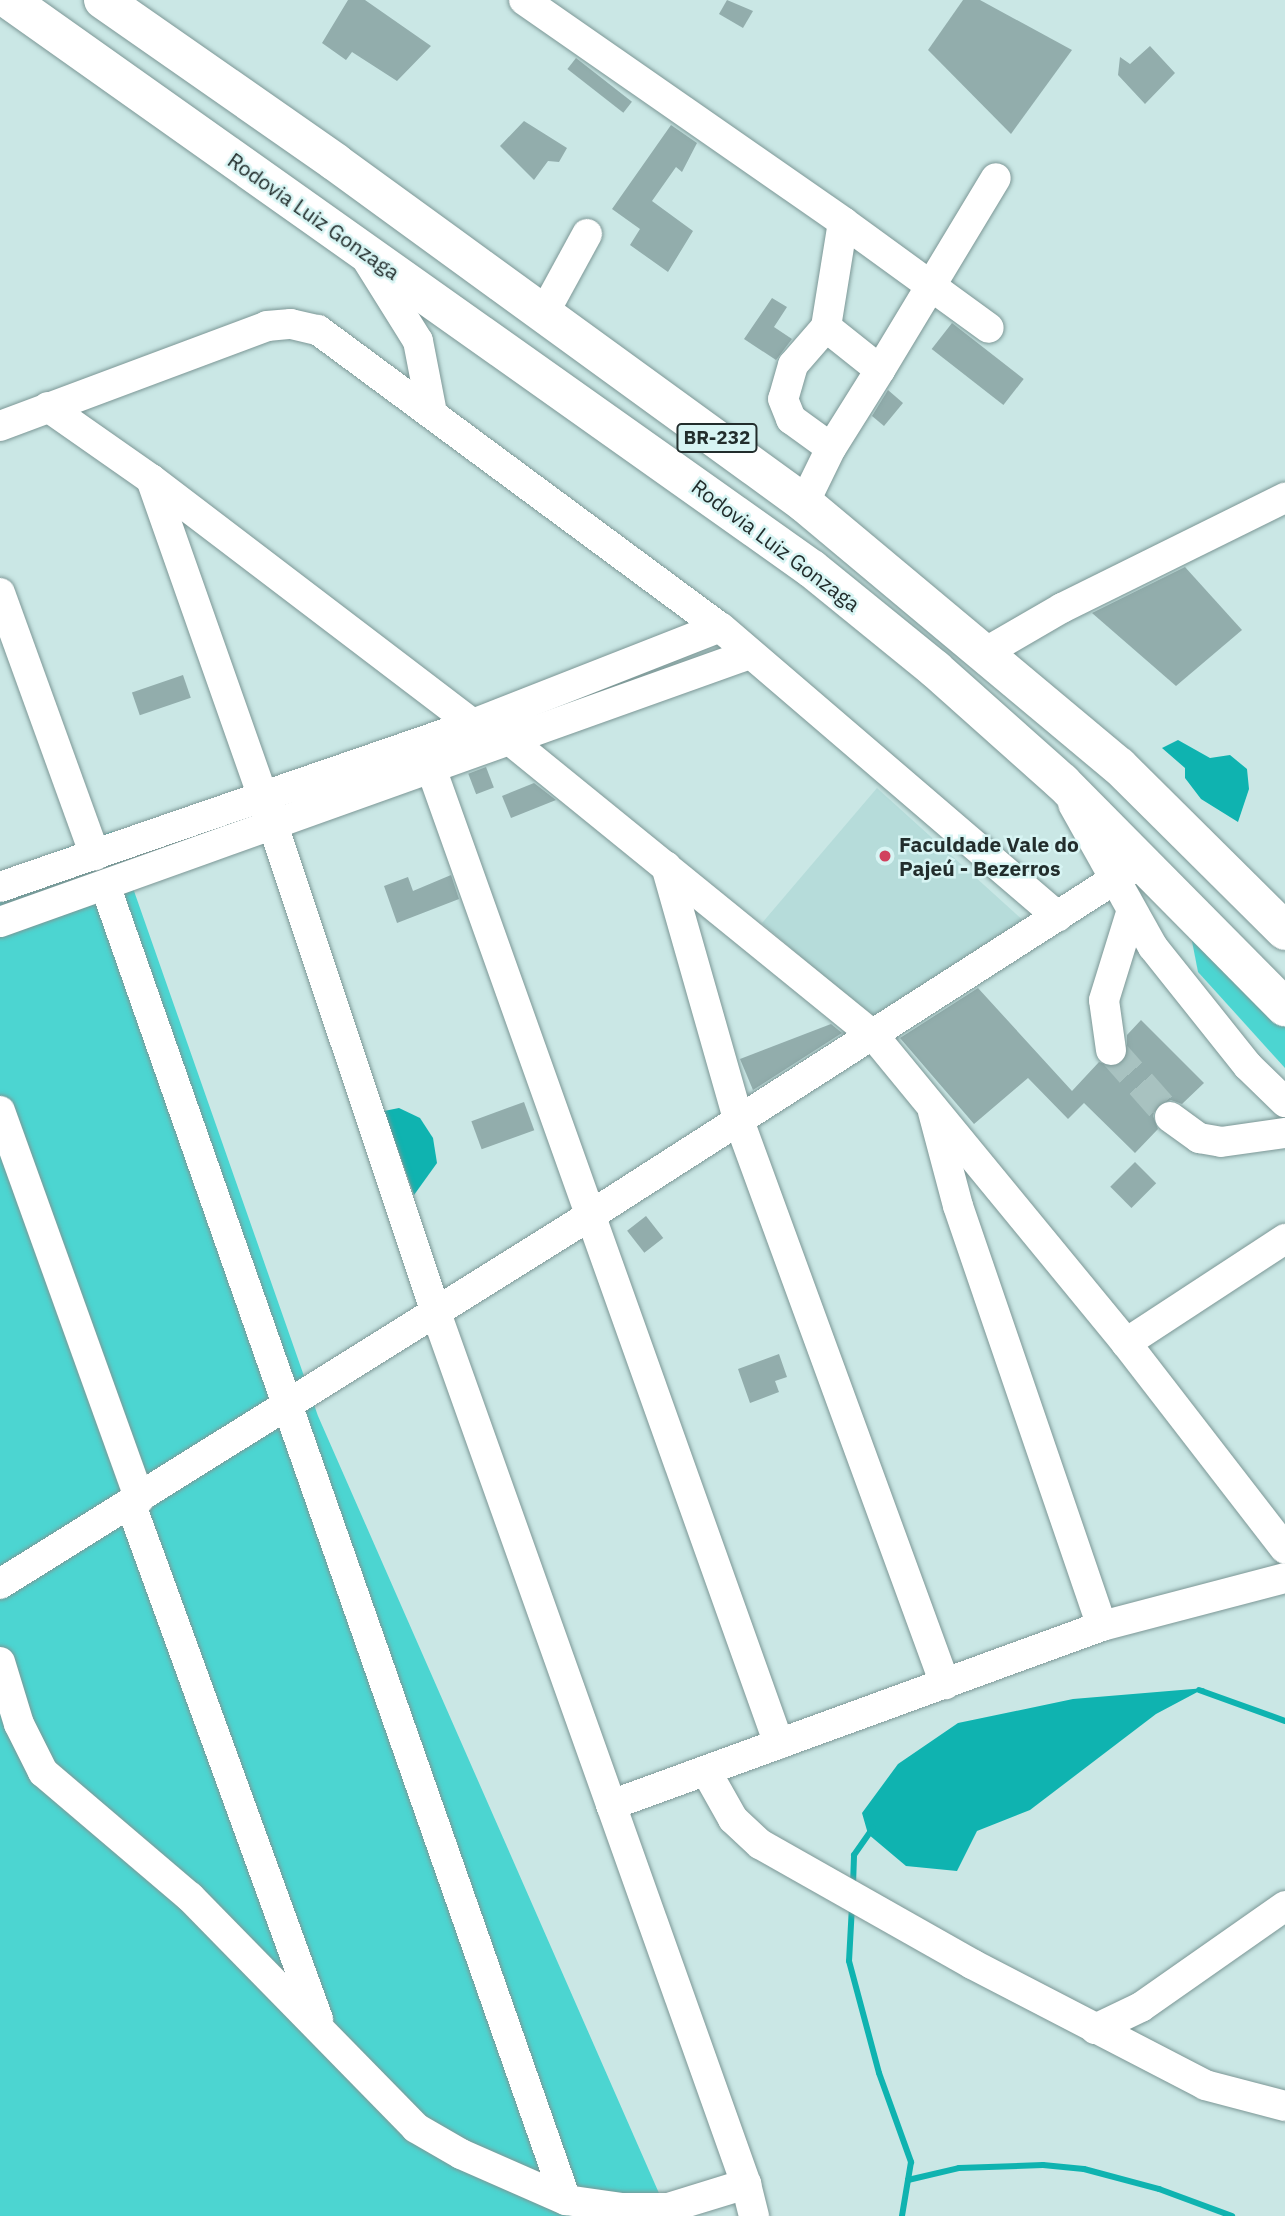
<!DOCTYPE html>
<meta charset="utf-8">
<style>
body{margin:0}
#map{position:relative;width:1285px;height:2216px;overflow:hidden;background:#cae7e5;font-family:"IBM Plex Sans",sans-serif}
div>[style]{position:absolute}
[style*='--x']{left:calc(var(--x)*1px);top:calc(var(--y)*1px);width:calc(var(--w)*1px);rotate:calc(var(--a)*1deg)}
.built>*{inset:0;background:#b6dcda}
.green>*{inset:0;background:#4cd5d1}
.water>*{inset:0;background:#0fb3b0}
.stream>*{height:6px;margin:-3px;padding:0 3px;transform-origin:3px;border-radius:3px;background:#0fb3b0}
.building>*{inset:0;background:#92adac;transform-origin:0 0}
.minor-tunnel>*{height:30px;margin-top:-15px;transform-origin:0;background:repeating-linear-gradient(90deg,#a8c2c0 0 30px,transparent 0 45px)}
.roads{filter:drop-shadow(0 0 2px #7c9796) drop-shadow(0 0 2px #7c9796)}
.minor>*{height:30px;margin:-15px;padding:0 15px;transform-origin:15px;border-radius:15px;background:#fff}
.highway>*{height:38px;margin:-19px;padding:0 19px;transform-origin:19px;border-radius:19px;background:#fff}
.dots>*{width:19px;height:19px;translate:-50% -50%;box-sizing:border-box;border:4px solid #d7f4f3;border-radius:50%}
span{translate:-50% -50%;white-space:nowrap;text-align:center;line-height:1.15;-webkit-text-stroke:5px #d7f4f3;paint-order:stroke}
.shield-label span{padding:2px 5px;background:#d7f4f3;border:2px solid;border-radius:5px;-webkit-text-stroke-width:0}
.shield-label{font-size:19px;color:#222d2c;font-weight:700}
.street-label{font-size:21px;color:#222d2c}
.poi-label{font-size:21px;color:#222d2c;font-weight:700}
.left{translate:0 -50%;text-align:left}
</style>
<div id="map">
<div class="built">
<i style="clip-path:polygon(877px 788px,1027px 924px,872px 1018px,762px 923px)"></i>
</div>
<div class="green">
<i style="clip-path:polygon(113px 831px,318px 1416px,669px 2216px,0 2216px,0 872px)"></i>
<i style="clip-path:polygon(1186px 910px,1285px 1027px,1285px 1068px,1198px 972px)"></i>
</div>
<div class="water">
<i style="clip-path:polygon(1178px 740px,1210px 758px,1230px 755px,1247px 769px,1249px 789px,1238px 822px,1201px 799px,1185px 778px,1185px 768px,1162px 748px)"></i>
<i style="clip-path:polygon(399px 1108px,420px 1118px,433px 1138px,437px 1163px,414px 1195px,384px 1111px)"></i>
<i style="clip-path:polygon(1205px 1688px,1156px 1714px,1030px 1810px,977px 1831px,957px 1871px,906px 1866px,868px 1834px,862px 1813px,898px 1764px,958px 1723px,1073px 1699px)"></i>
</div>
<div class="stream">
<i style="--x:1199;--y:1690;--w:91;--a:19.8"></i>
<i style="--x:853;--y:1885;--w:30;--a:-88"></i>
<i style="--x:854;--y:1855;--w:33;--a:-55"></i>
<i style="--x:852;--y:1906;--w:55;--a:93.1"></i>
<i style="--x:849;--y:1961;--w:116;--a:75"></i>
<i style="--x:879;--y:2073;--w:95;--a:70.2"></i>
<i style="--x:911;--y:2162;--w:55;--a:99.5"></i>
<i style="--x:908;--y:2180;--w:52;--a:-13.2"></i>
<i style="--x:959;--y:2168;--w:84;--a:-2"></i>
<i style="--x:1043;--y:2165;--w:41;--a:5.6"></i>
<i style="--x:1084;--y:2169;--w:78;--a:14.9"></i>
<i style="--x:1159;--y:2189;--w:78;--a:20.3"></i>
</div>
<div class="building">
<i style="clip-path:polygon(348px 0,365px 0,431px 46px,397px 81px,352px 52px,346px 60px,322px 43px)"></i>
<i style="clip-path:polygon(727px 0,753px 11px,743px 28px,719px 14px)"></i>
<i style="clip-path:polygon(963px 0,980px 0,1072px 50px,1011px 134px,928px 50px)"></i>
<i style="clip-path:polygon(1150px 46px,1175px 73px,1145px 104px,1118px 75px,1120px 57px,1130px 64px)"></i>
<i style="left:576px;top:58px;width:71px;height:14px;rotate:38deg"></i>
<i style="clip-path:polygon(524px 121px,567px 148px,559px 162px,548px 161px,534px 180px,500px 146px)"></i>
<i style="clip-path:polygon(671px 125px,697px 143px,682px 172px,676px 167px,652px 201px,693px 231px,668px 272px,630px 245px,640px 229px,612px 209px)"></i>
<i style="clip-path:polygon(772px 298px,787px 307px,774px 327px,792px 339px,776px 360px,744px 339px)"></i>
<i style="left:952px;top:323px;width:91px;height:33px;rotate:38deg"></i>
<i style="clip-path:polygon(888px 390px,903px 403px,884px 426px,872px 416px)"></i>
<i style="clip-path:polygon(1185px 567px,1242px 630px,1176px 686px,1092px 613px)"></i>
<i style="left:183px;top:675px;width:24px;height:54px;rotate:71deg"></i>
<i style="left:486px;top:767px;width:22px;height:19px;rotate:69deg"></i>
<i style="clip-path:polygon(534px 783px,556px 800px,511px 818px,502px 796px)"></i>
<i style="clip-path:polygon(451px 875px,459px 899px,397px 923px,384px 886px,408px 877px,413px 891px)"></i>
<i style="clip-path:polygon(978px 988px,1072px 1091px,1099px 1062px,1113px 1067px,1122px 1063px,1127px 1056px,1127px 1035px,1141px 1020px,1204px 1083px,1182px 1104px,1171px 1100px,1156px 1106px,1153px 1116px,1158px 1129px,1135px 1153px,1084px 1103px,1068px 1119px,1028px 1078px,974px 1124px,900px 1038px)"></i>
<i style="clip-path:polygon(831px 1024px,842px 1033px,753px 1090px,740px 1059px)"></i>
<i style="left:524px;top:1102px;width:30px;height:56px;rotate:70deg"></i>
<i style="left:1135px;top:1162px;width:30px;height:35px;rotate:45deg"></i>
<i style="left:646px;top:1216px;width:28px;height:24px;rotate:52deg"></i>
<i style="clip-path:polygon(779px 1354px,787px 1377px,775px 1381px,779px 1392px,750px 1403px,738px 1369px)"></i>
</div>
<div class="minor-tunnel">
<i style="--x:1111;--y:1050;--w:89;--a:48.6"></i>
</div>
<div class="roads">
<div class="minor">
<i style="--x:524;--y:0;--w:389;--a:34.8"></i>
<i style="--x:843;--y:222;--w:106;--a:99.2"></i>
<i style="--x:826;--y:327;--w:69;--a:38.5"></i>
<i style="--x:880;--y:370;--w:92;--a:122.1"></i>
<i style="--x:831;--y:448;--w:61;--a:116.1"></i>
<i style="--x:843;--y:222;--w:180;--a:36"></i>
<i style="--x:368;--y:261;--w:94;--a:58"></i>
<i style="--x:418;--y:341;--w:73;--a:79"></i>
<i style="--x:544;--y:313;--w:90;--a:-61.4"></i>
<i style="--x:826;--y:327;--w:50;--a:131"></i>
<i style="--x:793;--y:365;--w:35;--a:106"></i>
<i style="--x:783;--y:399;--w:22;--a:68"></i>
<i style="--x:791;--y:419;--w:49;--a:35.9"></i>
<i style="--x:880;--y:370;--w:224;--a:-58.9"></i>
<i style="--x:48;--y:407;--w:126;--a:35"></i>
<i style="--x:151;--y:479;--w:405;--a:37.3"></i>
<i style="--x:473;--y:724;--w:42;--a:24.1"></i>
<i style="--x:511;--y:741;--w:468;--a:39.1"></i>
<i style="--x:874;--y:1036;--w:397;--a:50.6"></i>
<i style="--x:1126;--y:1343;--w:260;--a:52.3"></i>
<i style="--x:0;--y:426;--w:285;--a:-20.5"></i>
<i style="--x:267;--y:326;--w:24;--a:-5"></i>
<i style="--x:291;--y:324;--w:28;--a:13"></i>
<i style="--x:318;--y:330;--w:500;--a:36.5"></i>
<i style="--x:720;--y:627;--w:445;--a:40.6"></i>
<i style="--x:151;--y:479;--w:367;--a:70.6"></i>
<i style="--x:273;--y:825;--w:511;--a:71.53"></i>
<i style="--x:435;--y:1310;--w:928;--a:70.41"></i>
<i style="--x:746;--y:2184;--w:33;--a:76"></i>
<i style="--x:0;--y:593;--w:279;--a:70.1"></i>
<i style="--x:986;--y:652;--w:88;--a:-30.1"></i>
<i style="--x:1062;--y:608;--w:249;--a:-26.3"></i>
<i style="--x:431;--y:768;--w:1036;--a:70.38"></i>
<i style="--x:1073;--y:804;--w:164;--a:60.8"></i>
<i style="--x:1153;--y:947;--w:152;--a:51.4"></i>
<i style="--x:1248;--y:1066;--w:52;--a:44.2"></i>
<i style="--x:666;--y:866;--w:262;--a:74.1"></i>
<i style="--x:738;--y:1118;--w:603;--a:69.91"></i>
<i style="--x:105;--y:885;--w:1393;--a:70.68"></i>
<i style="--x:0;--y:887;--w:500;--a:-19.01"></i>
<i style="--x:473;--y:724;--w:265;--a:-21.4"></i>
<i style="--x:0;--y:922;--w:796;--a:-19.66"></i>
<i style="--x:1111;--y:1050;--w:50;--a:-98"></i>
<i style="--x:1104;--y:1000;--w:91;--a:-72.8"></i>
<i style="--x:0;--y:1111;--w:412;--a:70.2"></i>
<i style="--x:933;--y:1112;--w:97;--a:75.1"></i>
<i style="--x:958;--y:1206;--w:444;--a:71.1"></i>
<i style="--x:1170;--y:1117;--w:36;--a:36"></i>
<i style="--x:1199;--y:1138;--w:22;--a:10"></i>
<i style="--x:1221;--y:1142;--w:65;--a:-8"></i>
<i style="--x:1126;--y:1343;--w:190;--a:-33.2"></i>
<i style="--x:131;--y:1505;--w:547;--a:70.01"></i>
<i style="--x:0;--y:1584;--w:697;--a:-31.98"></i>
<i style="--x:591;--y:1215;--w:656;--a:-32.67"></i>
<i style="--x:0;--y:1662;--w:65;--a:73"></i>
<i style="--x:19;--y:1724;--w:54;--a:63.4"></i>
<i style="--x:43;--y:1772;--w:193;--a:40.4"></i>
<i style="--x:190;--y:1897;--w:323;--a:45.6"></i>
<i style="--x:416;--y:2128;--w:52;--a:30"></i>
<i style="--x:461;--y:2154;--w:115;--a:23.7"></i>
<i style="--x:566;--y:2200;--w:57;--a:8.1"></i>
<i style="--x:622;--y:2208;--w:46;--a:0"></i>
<i style="--x:668;--y:2208;--w:82;--a:-17.1"></i>
<i style="--x:706;--y:1771;--w:55;--a:60.6"></i>
<i style="--x:733;--y:1819;--w:37;--a:43"></i>
<i style="--x:760;--y:1844;--w:244;--a:29.5"></i>
<i style="--x:972;--y:1964;--w:263;--a:27.4"></i>
<i style="--x:1205;--y:2085;--w:83;--a:14.7"></i>
<i style="--x:611;--y:1805;--w:523;--a:-20.03"></i>
<i style="--x:1102;--y:1626;--w:189;--a:-14.7"></i>
<i style="--x:1095;--y:2029;--w:51;--a:-25.6"></i>
<i style="--x:1141;--y:2007;--w:176;--a:-35"></i>
</div>
<div class="highway">
<i style="--x:9;--y:0;--w:984;--a:35.32"></i>
<i style="--x:812;--y:569;--w:159;--a:39.1"></i>
<i style="--x:935;--y:669;--w:170;--a:41.7"></i>
<i style="--x:1062;--y:782;--w:317;--a:45.3"></i>
<i style="--x:103;--y:0;--w:283;--a:34.9"></i>
<i style="--x:335;--y:162;--w:580;--a:36.02"></i>
<i style="--x:804;--y:503;--w:410;--a:39.9"></i>
<i style="--x:1119;--y:766;--w:234;--a:44.8"></i>
</div>
</div>
<div class="dots">
<i style="left:885px;top:856px;background:#d1415e"></i>
</div>
<div class="shield-label">
<span style="left:717px;top:438px">BR-232</span>
</div>
<div class="street-label">
<span style="left:314px;top:216px;rotate:35deg">Rodovia Luiz Gonzaga</span>
<span style="left:776px;top:545px;rotate:37deg">Rodovia Luiz Gonzaga</span>
</div>
<div class="poi-label">
<span class="left" style="left:899px;top:856px">Faculdade Vale do<br>Pajeú - Bezerros</span>
</div>
</div>
